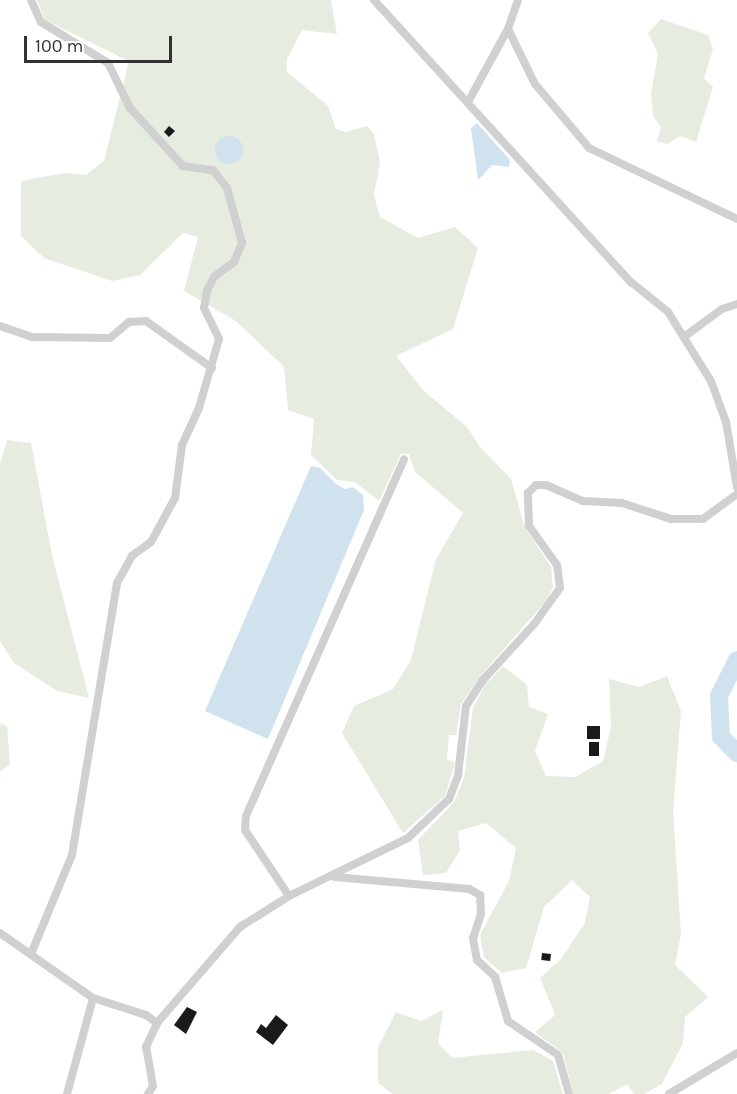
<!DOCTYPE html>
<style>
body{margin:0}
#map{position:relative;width:737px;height:1094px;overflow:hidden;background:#fff;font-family:Karla,sans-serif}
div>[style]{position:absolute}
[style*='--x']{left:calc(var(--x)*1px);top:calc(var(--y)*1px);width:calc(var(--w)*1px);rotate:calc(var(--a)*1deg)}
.green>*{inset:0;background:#e6ecdf}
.water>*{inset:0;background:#cfe2ee}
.round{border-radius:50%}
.river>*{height:18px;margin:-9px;padding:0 9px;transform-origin:9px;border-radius:9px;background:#cfe2ee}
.building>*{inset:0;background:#1a1a1a;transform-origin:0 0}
.street>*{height:8px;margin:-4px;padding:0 4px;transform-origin:4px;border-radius:4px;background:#d0d0d0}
span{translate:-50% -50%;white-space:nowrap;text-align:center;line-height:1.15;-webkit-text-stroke:6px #fff;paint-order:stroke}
.scale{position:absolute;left:24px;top:36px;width:148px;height:27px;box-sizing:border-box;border:3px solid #333;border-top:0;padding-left:8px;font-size:18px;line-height:21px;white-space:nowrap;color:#333;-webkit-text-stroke:4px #fff;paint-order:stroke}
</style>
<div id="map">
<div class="green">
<i style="clip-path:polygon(37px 0,331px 0,337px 34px,302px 30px,287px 59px,287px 72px,328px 106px,336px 129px,346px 132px,367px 126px,374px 134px,380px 162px,374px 195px,380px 217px,418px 238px,455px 227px,478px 248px,453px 329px,396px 356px,424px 391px,467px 427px,480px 447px,511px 479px,525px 528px,551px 567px,553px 587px,547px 600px,481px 675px,461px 704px,456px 735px,449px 735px,447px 759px,455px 763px,445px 796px,403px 833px,342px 733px,354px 706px,393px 689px,411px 660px,436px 559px,463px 513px,415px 472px,409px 454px,401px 454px,379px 501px,355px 482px,337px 480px,311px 455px,314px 419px,288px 410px,284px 367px,236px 321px,184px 291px,198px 237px,183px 233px,140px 275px,112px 281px,44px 258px,21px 236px,21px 181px,64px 173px,86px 175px,104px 161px,129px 61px,45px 20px)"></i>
<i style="clip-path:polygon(661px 19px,708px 35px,713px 49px,704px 78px,713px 87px,696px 142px,680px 136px,667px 144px,657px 141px,661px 127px,653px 116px,651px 94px,658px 54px,648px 33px)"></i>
<i style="clip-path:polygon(7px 440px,31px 443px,52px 555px,89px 698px,57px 691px,14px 663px,0 641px,0 464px)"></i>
<i style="clip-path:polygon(503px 666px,527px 685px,529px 707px,548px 714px,535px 751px,546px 776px,575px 777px,603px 761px,611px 727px,609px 679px,639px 687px,667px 676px,681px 711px,673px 811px,681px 934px,675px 965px,708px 997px,685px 1017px,683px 1043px,662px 1084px,644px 1094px,634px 1094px,627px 1084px,609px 1094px,573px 1094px,563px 1053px,535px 1032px,555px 1015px,540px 978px,560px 960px,585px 923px,590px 897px,572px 880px,544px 907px,526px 968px,502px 973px,484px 957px,480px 935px,509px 881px,516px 848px,486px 823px,458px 831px,460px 850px,446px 873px,423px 875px,418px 840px,454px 802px,464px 778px,473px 708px,485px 685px)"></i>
<i style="clip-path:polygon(0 723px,7px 726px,10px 764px,0 772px)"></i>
<i style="clip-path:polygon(443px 1010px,438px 1043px,452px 1058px,533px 1050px,553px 1061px,563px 1094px,393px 1094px,378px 1083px,378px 1047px,396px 1012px,421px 1021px)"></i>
</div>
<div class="water">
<i style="clip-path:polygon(477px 123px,510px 160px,509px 167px,492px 165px,478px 180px,471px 128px)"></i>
<i class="round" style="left:215px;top:136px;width:28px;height:28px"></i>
<i style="clip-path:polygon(311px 466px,320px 468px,336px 484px,345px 489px,353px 487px,363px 495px,364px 510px,268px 739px,205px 711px)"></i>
</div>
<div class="river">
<i style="--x:737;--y:660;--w:40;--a:116.6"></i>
<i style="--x:719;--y:696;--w:41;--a:87.2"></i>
<i style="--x:721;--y:737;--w:23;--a:45"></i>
</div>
<div class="building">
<i style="clip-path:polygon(169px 126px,175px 131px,169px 137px,164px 132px)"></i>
<i style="left:587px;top:726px;width:13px;height:13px"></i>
<i style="left:589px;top:742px;width:10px;height:14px"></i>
<i style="left:542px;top:953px;width:9px;height:7px;rotate:6deg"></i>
<i style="clip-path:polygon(187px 1007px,197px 1012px,186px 1034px,174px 1025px)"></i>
<i style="clip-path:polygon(276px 1015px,288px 1025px,273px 1045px,256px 1032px,261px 1024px,266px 1028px)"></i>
</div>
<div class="street">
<i style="--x:31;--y:0;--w:24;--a:66"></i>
<i style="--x:41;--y:22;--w:79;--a:31.5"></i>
<i style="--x:108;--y:63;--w:50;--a:63.9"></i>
<i style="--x:130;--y:108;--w:79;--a:47.6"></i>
<i style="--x:183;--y:166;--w:30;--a:8"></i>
<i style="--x:213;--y:170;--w:23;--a:52"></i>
<i style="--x:227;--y:188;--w:57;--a:74.7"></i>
<i style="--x:242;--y:243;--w:21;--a:113"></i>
<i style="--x:234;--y:262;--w:25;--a:143"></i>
<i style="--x:214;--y:277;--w:16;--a:117"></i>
<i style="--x:207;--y:291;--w:17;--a:100"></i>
<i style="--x:204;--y:308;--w:34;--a:64"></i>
<i style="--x:219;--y:339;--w:72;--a:106.2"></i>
<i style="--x:199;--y:408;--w:41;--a:114.7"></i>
<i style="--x:182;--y:445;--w:53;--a:97.5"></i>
<i style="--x:175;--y:498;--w:50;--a:118.6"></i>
<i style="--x:151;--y:542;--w:24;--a:144"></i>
<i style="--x:132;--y:556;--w:31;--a:119"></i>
<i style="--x:117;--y:583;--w:276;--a:99.4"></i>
<i style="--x:72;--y:855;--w:107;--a:112.5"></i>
<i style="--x:374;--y:0;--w:382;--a:47.7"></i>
<i style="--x:631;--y:282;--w:48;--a:39"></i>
<i style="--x:668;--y:312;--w:81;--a:58.1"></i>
<i style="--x:711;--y:381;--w:44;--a:69.9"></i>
<i style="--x:726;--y:422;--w:66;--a:80.4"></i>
<i style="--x:508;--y:29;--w:61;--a:63.9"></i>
<i style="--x:535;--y:84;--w:84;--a:49.8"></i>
<i style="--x:589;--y:148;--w:164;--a:25.6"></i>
<i style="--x:468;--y:102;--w:83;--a:-61.3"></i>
<i style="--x:508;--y:29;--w:31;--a:-71"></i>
<i style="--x:0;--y:326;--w:34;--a:19"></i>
<i style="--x:32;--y:337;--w:78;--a:0.7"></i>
<i style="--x:110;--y:338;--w:25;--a:-40"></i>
<i style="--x:129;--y:322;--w:17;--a:-3"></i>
<i style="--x:146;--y:321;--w:81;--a:35.5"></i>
<i style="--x:684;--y:337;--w:47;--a:-36.4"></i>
<i style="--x:722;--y:309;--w:16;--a:-18"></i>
<i style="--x:335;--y:877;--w:135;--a:5.1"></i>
<i style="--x:469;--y:889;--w:13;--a:29"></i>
<i style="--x:480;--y:895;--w:19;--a:87"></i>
<i style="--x:481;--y:914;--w:25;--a:108"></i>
<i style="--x:473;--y:938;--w:22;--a:80"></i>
<i style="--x:477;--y:960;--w:25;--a:43"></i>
<i style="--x:495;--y:977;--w:46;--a:73.5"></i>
<i style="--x:508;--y:1021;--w:60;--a:34.2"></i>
<i style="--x:558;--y:1055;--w:41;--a:74.2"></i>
<i style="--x:289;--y:896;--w:79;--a:-123.7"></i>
<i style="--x:245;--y:830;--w:14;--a:-86"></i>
<i style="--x:246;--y:816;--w:390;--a:-66.1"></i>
<i style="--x:0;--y:933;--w:113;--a:35"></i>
<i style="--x:93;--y:998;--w:56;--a:17.8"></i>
<i style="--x:146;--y:1015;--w:14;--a:36"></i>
<i style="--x:67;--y:1094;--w:99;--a:-74.8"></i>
<i style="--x:148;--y:1094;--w:9;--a:-58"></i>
<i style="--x:153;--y:1086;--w:40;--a:-100"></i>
<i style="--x:146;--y:1047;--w:26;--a:-65"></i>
<i style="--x:157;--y:1023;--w:127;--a:-49.2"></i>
<i style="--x:240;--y:927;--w:58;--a:-32.3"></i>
<i style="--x:289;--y:896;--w:132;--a:-26"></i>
<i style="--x:408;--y:838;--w:57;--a:-43.6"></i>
<i style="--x:449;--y:799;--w:26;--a:-69"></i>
<i style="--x:458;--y:775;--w:69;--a:-83.4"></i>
<i style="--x:466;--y:706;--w:31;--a:-57"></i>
<i style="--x:483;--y:680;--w:77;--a:-47.6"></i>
<i style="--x:535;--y:623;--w:43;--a:-54.5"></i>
<i style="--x:560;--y:588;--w:23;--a:-97"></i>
<i style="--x:557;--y:565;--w:48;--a:-125.7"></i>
<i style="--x:529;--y:526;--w:33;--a:-92"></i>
<i style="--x:528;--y:493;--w:11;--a:-45"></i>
<i style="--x:536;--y:485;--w:10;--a:0"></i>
<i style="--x:546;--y:485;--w:40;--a:23.4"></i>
<i style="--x:583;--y:501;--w:39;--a:3"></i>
<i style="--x:622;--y:503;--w:52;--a:18.1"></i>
<i style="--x:671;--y:519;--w:32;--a:0"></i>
<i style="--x:703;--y:519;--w:42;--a:-36.3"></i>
<i style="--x:669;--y:1094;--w:79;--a:-31.1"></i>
</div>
<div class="scale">100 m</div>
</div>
